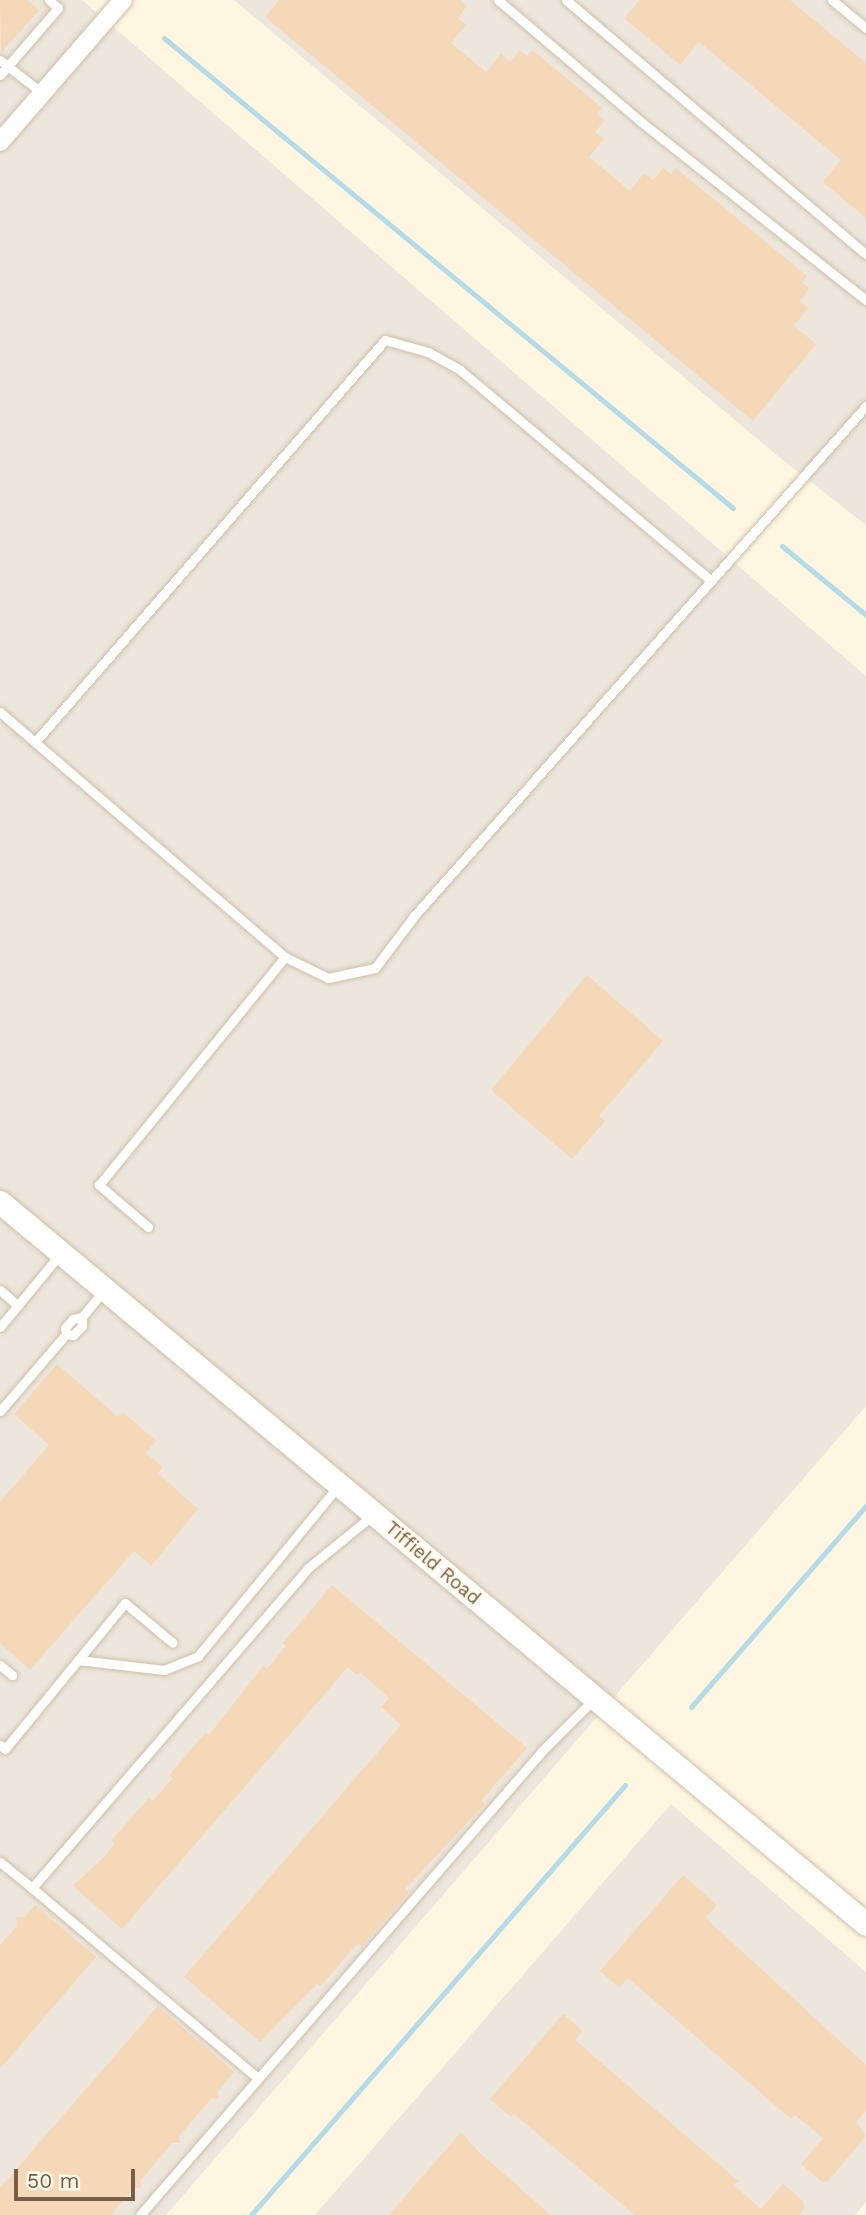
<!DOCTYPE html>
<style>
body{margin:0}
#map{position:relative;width:866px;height:2215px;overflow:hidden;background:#fef6e1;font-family:"Work Sans",sans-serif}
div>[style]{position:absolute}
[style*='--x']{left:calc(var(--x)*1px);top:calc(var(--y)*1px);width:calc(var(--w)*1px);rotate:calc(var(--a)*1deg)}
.industrial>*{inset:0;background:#ece6dd}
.stream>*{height:5px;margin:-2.5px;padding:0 2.5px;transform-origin:2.5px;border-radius:2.5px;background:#b5dae8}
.building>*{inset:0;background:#f5d8b7}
.roads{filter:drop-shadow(0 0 2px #cfbfa8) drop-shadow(0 0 2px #cfbfa8)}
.lane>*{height:9px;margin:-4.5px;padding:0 4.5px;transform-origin:4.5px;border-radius:4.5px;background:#fff}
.street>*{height:18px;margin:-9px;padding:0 9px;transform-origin:9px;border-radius:9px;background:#fff}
.secondary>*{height:23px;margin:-11.5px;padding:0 11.5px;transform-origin:11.5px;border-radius:11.5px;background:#fff}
span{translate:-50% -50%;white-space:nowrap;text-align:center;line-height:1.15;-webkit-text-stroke:5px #fff9e9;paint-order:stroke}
.street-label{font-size:19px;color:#765e47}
.scale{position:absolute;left:14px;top:2169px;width:121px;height:32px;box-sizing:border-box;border:4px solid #765e47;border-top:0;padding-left:9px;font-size:21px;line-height:24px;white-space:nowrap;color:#765e47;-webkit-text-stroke:5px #fff9e9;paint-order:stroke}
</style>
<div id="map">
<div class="industrial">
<i style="clip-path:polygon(0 0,82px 0,866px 676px,866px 1406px,166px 2215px,0 2215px)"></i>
<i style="clip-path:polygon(234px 0,866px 0,866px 525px,779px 457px)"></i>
<i style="clip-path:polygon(671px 1804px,866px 1972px,866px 2202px,855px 2215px,315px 2215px)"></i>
</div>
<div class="stream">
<i style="--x:164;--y:38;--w:738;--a:39.56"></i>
<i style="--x:782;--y:546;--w:109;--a:39.4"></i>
<i style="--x:691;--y:1707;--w:267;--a:-49"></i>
<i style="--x:251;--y:2215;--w:570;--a:-48.98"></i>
</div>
<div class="building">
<i style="clip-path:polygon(0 0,27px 0,39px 10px,1px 53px)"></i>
<i style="clip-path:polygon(279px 0,460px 0,467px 6px,458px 18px,466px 25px,451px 43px,486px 72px,501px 54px,510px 62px,520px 50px,527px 56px,532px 50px,592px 99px,602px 108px,597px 114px,605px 120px,595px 132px,604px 139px,589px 157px,630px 191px,644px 173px,653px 180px,663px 168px,671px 174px,676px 168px,807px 276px,802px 282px,809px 289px,800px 301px,808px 308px,794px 326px,816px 344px,753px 421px,265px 17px)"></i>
<i style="clip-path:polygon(640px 0,790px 0,866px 63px,866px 218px,823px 182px,841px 160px,699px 42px,680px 65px,624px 18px)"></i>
<i style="clip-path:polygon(587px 975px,663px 1041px,599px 1116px,605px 1121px,572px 1159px,491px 1090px)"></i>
<i style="clip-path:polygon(57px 1364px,118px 1417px,123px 1412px,156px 1441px,146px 1453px,163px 1467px,158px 1473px,198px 1509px,151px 1566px,134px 1551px,30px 1670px,0 1643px,0 1502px,49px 1445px,14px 1414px)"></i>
<i style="clip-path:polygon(332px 1585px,527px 1748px,481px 1801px,485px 1804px,405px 1889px,409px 1892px,362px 1946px,358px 1943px,320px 1987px,317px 1984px,260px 2042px,184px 1977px,401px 1725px,381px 1707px,389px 1698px,360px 1672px,357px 1675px,348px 1667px,122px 1929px,73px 1886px,105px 1856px,115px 1844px,111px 1841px,149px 1798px,152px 1801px,173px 1778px,169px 1775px,206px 1732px,209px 1735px,263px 1666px,267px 1669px,286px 1646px,283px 1643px)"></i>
<i style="clip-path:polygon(683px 1875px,717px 1905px,706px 1917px,710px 1922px,866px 2065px,866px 2111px,856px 2122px,866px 2136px,828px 2181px,822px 2182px,801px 2164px,823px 2138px,795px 2115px,791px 2119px,628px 1978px,619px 1988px,600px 1971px)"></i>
<i style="clip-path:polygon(35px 1905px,96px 1957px,0 2069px,0 1945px,17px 1926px,16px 1917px,25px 1917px)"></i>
<i style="clip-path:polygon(158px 2006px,234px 2072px,218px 2091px,219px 2098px,211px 2099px,179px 2136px,180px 2143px,172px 2143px,140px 2181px,141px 2188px,134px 2188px,111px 2215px,0 2215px,0 2188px)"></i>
<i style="clip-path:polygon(563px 2014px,583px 2031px,575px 2040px,738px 2181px,734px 2185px,761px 2209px,783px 2184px,804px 2202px,804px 2209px,799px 2215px,635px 2215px,514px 2114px,511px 2117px,490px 2099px)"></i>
<i style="clip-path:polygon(461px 2132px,480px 2153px,551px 2215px,389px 2215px)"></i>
</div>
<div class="roads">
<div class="lane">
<i style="--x:498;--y:0;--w:187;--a:40.4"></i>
<i style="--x:640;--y:121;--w:288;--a:38.4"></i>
<i style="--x:566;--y:0;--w:393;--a:40.3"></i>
<i style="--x:832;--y:0;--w:44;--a:39.5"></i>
<i style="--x:0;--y:60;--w:53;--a:38.2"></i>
<i style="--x:0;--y:75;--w:89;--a:-49.1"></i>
<i style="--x:58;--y:8;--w:12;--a:-138"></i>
<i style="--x:0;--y:712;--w:376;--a:40.7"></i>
<i style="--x:35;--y:742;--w:533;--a:-48.96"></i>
<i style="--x:385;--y:340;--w:45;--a:15.6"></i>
<i style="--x:428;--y:352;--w:37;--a:29"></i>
<i style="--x:460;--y:370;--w:325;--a:40"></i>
<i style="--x:148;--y:1227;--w:65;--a:-139.4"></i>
<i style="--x:99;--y:1185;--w:294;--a:-50.8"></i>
<i style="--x:285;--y:957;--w:48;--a:26"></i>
<i style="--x:328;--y:978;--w:48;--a:-12"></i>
<i style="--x:375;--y:968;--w:66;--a:-53"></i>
<i style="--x:415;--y:915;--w:680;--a:-48.46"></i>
<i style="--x:0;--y:1290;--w:23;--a:41"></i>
<i style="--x:82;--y:1317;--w:33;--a:-51"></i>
<i style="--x:0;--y:1327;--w:96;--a:-50.5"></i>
<i style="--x:0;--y:1411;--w:101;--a:-49.4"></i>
<i style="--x:66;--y:1334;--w:6;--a:-99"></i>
<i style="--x:65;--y:1328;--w:12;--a:-48"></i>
<i style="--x:73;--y:1319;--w:9;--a:-13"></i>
<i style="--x:82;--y:1317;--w:9;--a:90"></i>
<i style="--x:82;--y:1326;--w:13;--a:135"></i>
<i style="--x:73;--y:1335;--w:7;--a:-172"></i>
<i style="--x:78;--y:1660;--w:87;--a:6.6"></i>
<i style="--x:164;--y:1670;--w:37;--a:-22"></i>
<i style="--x:198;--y:1656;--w:220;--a:-50.5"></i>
<i style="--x:0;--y:1665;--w:16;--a:40"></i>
<i style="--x:0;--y:1745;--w:6;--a:39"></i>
<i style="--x:5;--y:1749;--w:189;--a:-50.6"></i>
<i style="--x:125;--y:1603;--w:62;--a:39.8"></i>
<i style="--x:0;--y:1862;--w:41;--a:39.1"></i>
<i style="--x:32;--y:1888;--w:423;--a:-49.2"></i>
<i style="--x:308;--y:1568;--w:84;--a:-39.2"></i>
<i style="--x:32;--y:1888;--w:295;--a:40.1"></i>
<i style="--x:140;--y:2215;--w:615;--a:-49.09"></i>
<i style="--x:543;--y:1750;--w:72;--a:-45"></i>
</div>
<div class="street">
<i style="--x:0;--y:142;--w:188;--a:-49.1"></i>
</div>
<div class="secondary">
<i style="--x:0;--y:1202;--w:1127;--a:39.82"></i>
</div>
</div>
<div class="street-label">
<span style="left:433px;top:1563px;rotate:40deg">Tiffield Road</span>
</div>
<div class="scale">50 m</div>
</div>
